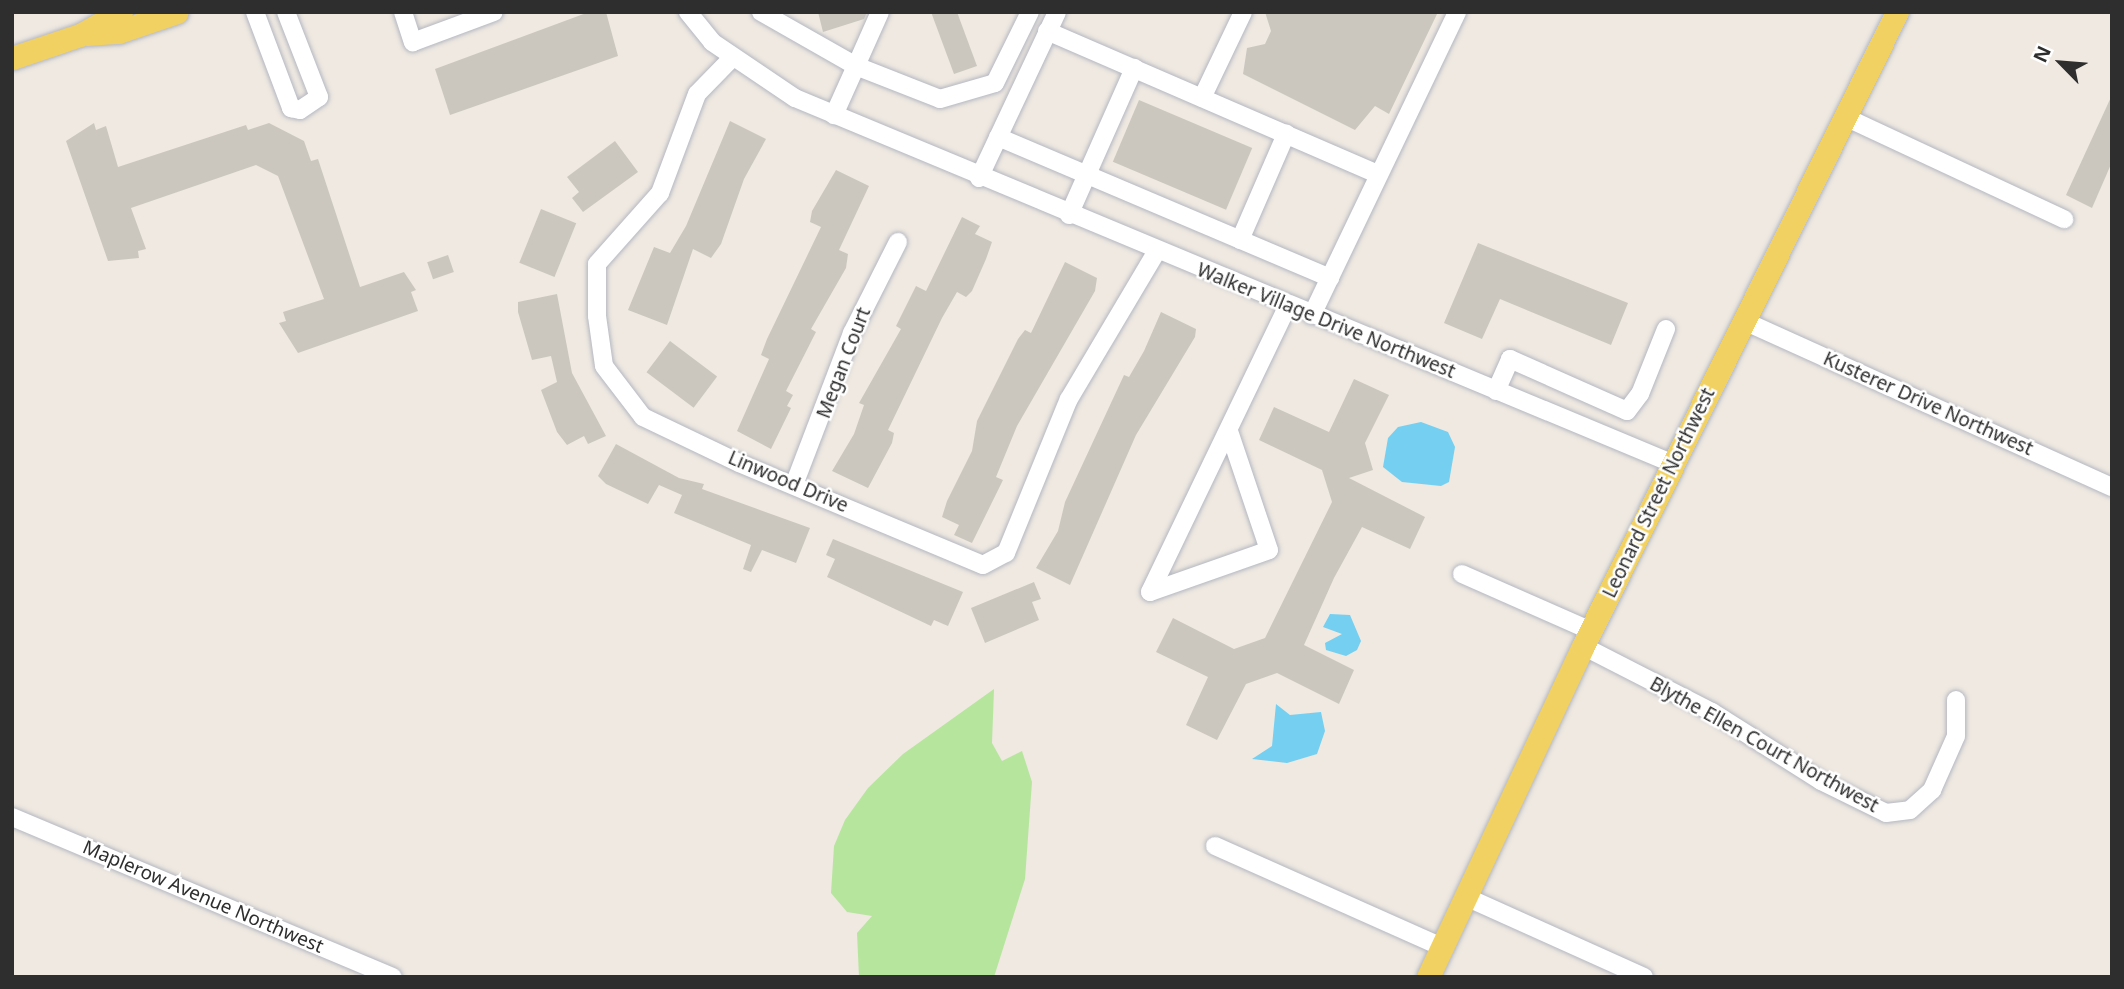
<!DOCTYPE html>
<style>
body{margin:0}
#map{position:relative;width:2124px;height:989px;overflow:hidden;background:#efe9e1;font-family:"Noto Sans",sans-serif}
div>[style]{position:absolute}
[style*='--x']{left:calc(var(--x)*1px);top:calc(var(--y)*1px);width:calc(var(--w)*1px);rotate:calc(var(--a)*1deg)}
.green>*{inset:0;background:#b6e59e}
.water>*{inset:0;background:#75cff0}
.building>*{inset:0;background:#cbc7bf;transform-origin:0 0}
.roads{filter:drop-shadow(0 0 2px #b4b7c1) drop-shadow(0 0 2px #b4b7c1)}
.minor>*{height:18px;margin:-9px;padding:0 9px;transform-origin:9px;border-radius:9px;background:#fff}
.major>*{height:23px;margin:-11.5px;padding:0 11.5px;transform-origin:11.5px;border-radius:11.5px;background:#f2d163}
span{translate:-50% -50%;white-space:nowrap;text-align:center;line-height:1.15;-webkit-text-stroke:5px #fff;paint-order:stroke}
.street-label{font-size:19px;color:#2e2e2e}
.frame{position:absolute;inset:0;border:14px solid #2e2e2e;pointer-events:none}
.north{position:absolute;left:2026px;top:28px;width:70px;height:70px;-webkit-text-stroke:5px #fff;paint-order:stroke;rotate:295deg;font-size:19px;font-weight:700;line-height:28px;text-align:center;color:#2e2e2e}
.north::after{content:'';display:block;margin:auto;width:24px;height:32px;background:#2e2e2e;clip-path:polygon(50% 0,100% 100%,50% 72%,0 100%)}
</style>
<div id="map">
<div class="green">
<i style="clip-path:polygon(994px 689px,992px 743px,1002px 761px,1022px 751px,1032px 782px,1025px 879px,994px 977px,859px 977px,857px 933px,872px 916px,847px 912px,831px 893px,834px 846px,845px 820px,868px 788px,903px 754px)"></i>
</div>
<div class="water">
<i style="clip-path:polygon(1421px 422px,1448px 432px,1455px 447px,1449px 482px,1441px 486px,1402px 482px,1383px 467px,1388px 438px,1398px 427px)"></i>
<i style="clip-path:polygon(1330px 614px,1350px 615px,1361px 641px,1357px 650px,1346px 656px,1326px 650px,1325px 643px,1342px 634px,1323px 627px)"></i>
<i style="clip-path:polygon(1276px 704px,1290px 715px,1321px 712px,1325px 731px,1317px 754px,1287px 763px,1252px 759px,1272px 746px)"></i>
</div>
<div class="building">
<i style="clip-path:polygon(589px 12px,606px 12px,618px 56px,450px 115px,435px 69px)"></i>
<i style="clip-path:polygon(818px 12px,867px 12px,864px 19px,823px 32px)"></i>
<i style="clip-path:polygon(931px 12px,957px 12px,977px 66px,954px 74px)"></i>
<i style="clip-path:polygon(1265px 12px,1438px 12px,1389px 114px,1375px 106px,1355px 130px,1243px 74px,1247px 48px,1265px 44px,1271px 31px)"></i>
<i style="clip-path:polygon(2112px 95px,2112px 162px,2092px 208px,2066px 195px)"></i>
<i style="left:1139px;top:100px;width:123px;height:67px;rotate:23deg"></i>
<i style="clip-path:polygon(730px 121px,766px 139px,744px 179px,721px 244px,711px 258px,693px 249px,667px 325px,628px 310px,654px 247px,670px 253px,686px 226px)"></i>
<i style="clip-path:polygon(94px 123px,96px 130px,106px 126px,118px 167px,246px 125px,248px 130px,269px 123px,304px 141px,311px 161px,318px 159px,360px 287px,404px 272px,416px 290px,411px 292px,418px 311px,298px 353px,279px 323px,286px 321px,283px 312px,324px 299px,278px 176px,256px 165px,131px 208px,146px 249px,138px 251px,139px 258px,108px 261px,66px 141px)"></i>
<i style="clip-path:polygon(615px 141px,638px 172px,583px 212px,572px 198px,579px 192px,567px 177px)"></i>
<i style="clip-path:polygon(836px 170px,869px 186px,839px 250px,848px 254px,846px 268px,811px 329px,816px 332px,786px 391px,793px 395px,787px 406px,791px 408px,771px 449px,737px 431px,769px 359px,761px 355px,767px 339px,821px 227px,810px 222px,812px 211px)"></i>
<i style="left:541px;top:209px;width:38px;height:58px;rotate:22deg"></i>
<i style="clip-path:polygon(962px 217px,980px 226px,975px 234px,992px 242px,986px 259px,972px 291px,966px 297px,957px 292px,942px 318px,888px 430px,894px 433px,892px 443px,868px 488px,832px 471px,854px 434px,864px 405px,859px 403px,901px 329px,896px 326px,916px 286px,926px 291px)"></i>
<i style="clip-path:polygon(1478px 243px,1628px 303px,1611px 345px,1500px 299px,1482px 339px,1444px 323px)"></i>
<i style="left:448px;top:255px;width:18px;height:22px;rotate:71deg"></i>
<i style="clip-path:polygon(1065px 262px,1097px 278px,1095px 291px,1017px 426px,996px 477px,1003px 480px,972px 543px,954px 535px,959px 525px,942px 517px,947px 501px,972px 451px,977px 421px,1018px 339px,1025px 330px,1031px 333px)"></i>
<i style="clip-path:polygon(557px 294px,572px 373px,606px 436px,588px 444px,584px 436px,567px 445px,557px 432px,541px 390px,557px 382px,551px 356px,532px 360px,518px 312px,518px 302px)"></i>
<i style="clip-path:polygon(1161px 312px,1196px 329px,1195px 337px,1136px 435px,1070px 585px,1036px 568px,1058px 531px,1065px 502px,1124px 375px,1129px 377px,1144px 351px)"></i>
<i style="left:670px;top:341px;width:59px;height:39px;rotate:37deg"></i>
<i style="clip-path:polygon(1354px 379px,1389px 395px,1365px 443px,1373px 470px,1349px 478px,1425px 517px,1410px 549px,1362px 527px,1334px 578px,1304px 645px,1354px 670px,1339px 704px,1277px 673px,1246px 684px,1217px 740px,1186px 725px,1208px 677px,1156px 652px,1173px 618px,1234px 649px,1265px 638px,1332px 502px,1322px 470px,1259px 440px,1274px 407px,1329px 432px)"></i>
<i style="clip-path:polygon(616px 444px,679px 478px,704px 484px,702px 489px,810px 528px,796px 563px,762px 550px,751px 572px,743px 569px,751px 545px,674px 513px,682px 495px,659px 485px,648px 504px,606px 484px,598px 476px)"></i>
<i style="clip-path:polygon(833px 539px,963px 592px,948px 626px,934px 620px,931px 626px,827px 577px,835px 559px,826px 555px)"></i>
<i style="clip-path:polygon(1034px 582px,1041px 599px,1032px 602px,1039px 620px,985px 643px,971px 608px)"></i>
</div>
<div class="roads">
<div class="minor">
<i style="--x:255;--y:12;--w:103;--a:69.4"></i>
<i style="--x:291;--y:108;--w:9;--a:13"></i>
<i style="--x:300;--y:110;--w:23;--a:-34"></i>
<i style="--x:319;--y:97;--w:91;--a:-111.2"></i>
<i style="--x:403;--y:12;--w:32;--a:72"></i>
<i style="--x:413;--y:42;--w:86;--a:-20.3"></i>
<i style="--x:688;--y:12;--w:38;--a:51"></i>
<i style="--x:712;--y:42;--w:100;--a:34"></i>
<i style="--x:795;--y:98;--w:952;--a:22.61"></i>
<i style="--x:761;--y:12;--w:109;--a:29.6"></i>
<i style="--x:856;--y:66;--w:54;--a:114.2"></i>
<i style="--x:880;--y:12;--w:59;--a:114"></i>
<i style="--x:856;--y:66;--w:90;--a:21.4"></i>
<i style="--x:940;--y:99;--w:57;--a:-16.2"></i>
<i style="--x:995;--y:83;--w:79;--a:-63.8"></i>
<i style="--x:1047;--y:31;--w:361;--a:23.4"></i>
<i style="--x:732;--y:58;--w:50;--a:134.2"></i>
<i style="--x:697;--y:94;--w:106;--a:110.5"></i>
<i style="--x:660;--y:193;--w:95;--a:131.6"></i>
<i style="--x:597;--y:264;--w:52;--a:90"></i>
<i style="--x:597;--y:316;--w:50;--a:82"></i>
<i style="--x:604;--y:366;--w:64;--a:52.6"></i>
<i style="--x:643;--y:417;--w:106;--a:25.6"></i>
<i style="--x:739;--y:463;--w:264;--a:22.7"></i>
<i style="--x:983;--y:565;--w:26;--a:-28"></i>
<i style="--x:1006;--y:553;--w:166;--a:-67.8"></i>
<i style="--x:1069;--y:399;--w:172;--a:-59.3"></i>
<i style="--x:1202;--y:98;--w:95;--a:-64.5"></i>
<i style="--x:1845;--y:117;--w:242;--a:25"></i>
<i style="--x:998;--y:137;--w:361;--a:23"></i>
<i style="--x:979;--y:178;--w:183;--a:-64.8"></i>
<i style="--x:1069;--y:215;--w:161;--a:-66.1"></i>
<i style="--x:1240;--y:240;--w:116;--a:-66.5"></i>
<i style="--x:1312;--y:315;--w:336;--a:-64.4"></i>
<i style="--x:1744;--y:321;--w:404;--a:24.3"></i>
<i style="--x:1496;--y:391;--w:35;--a:-66"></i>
<i style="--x:1510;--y:359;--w:128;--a:24"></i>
<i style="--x:1627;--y:411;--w:21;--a:-53"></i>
<i style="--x:1640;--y:394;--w:70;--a:-68.2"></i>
<i style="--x:794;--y:485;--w:163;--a:-69.1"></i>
<i style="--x:852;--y:333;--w:102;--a:-63.2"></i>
<i style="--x:1462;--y:574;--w:141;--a:23.8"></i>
<i style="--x:1150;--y:592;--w:318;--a:-64.3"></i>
<i style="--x:1150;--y:592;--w:126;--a:-19.4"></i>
<i style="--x:1269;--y:550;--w:126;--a:-108.6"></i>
<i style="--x:1583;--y:646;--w:145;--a:27.1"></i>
<i style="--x:1712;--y:712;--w:129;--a:32.3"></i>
<i style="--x:1821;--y:781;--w:72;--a:26.2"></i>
<i style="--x:1886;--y:813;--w:24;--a:-7"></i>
<i style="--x:1910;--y:810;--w:30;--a:-42"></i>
<i style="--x:1932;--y:790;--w:59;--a:-66"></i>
<i style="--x:1956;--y:736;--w:36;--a:-90"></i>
<i style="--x:12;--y:817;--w:413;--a:22.8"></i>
<i style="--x:1215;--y:846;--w:248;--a:24"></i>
<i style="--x:1466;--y:897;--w:195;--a:24.2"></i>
</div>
<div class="major">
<i style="--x:87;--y:34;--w:31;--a:-4"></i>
<i style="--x:118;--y:32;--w:62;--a:-18.7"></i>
<i style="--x:12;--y:58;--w:72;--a:-18.7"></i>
<i style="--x:80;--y:35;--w:47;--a:-29.3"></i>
<i style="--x:1428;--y:977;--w:365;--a:-64.9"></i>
<i style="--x:1583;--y:646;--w:707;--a:-63.65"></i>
</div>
</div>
<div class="street-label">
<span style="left:1326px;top:321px;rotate:22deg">Walker Village Drive Northwest</span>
<span style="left:844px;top:363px;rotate:-69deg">Megan Court</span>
<span style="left:1928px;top:404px;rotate:24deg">Kusterer Drive Northwest</span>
<span style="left:788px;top:482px;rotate:23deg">Linwood Drive</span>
<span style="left:1659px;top:493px;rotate:-64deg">Leonard Street Northwest</span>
<span style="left:1764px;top:745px;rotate:29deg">Blythe Ellen Court Northwest</span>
<span style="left:203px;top:897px;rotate:23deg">Maplerow Avenue Northwest</span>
</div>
<div class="frame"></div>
<div class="north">N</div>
</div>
